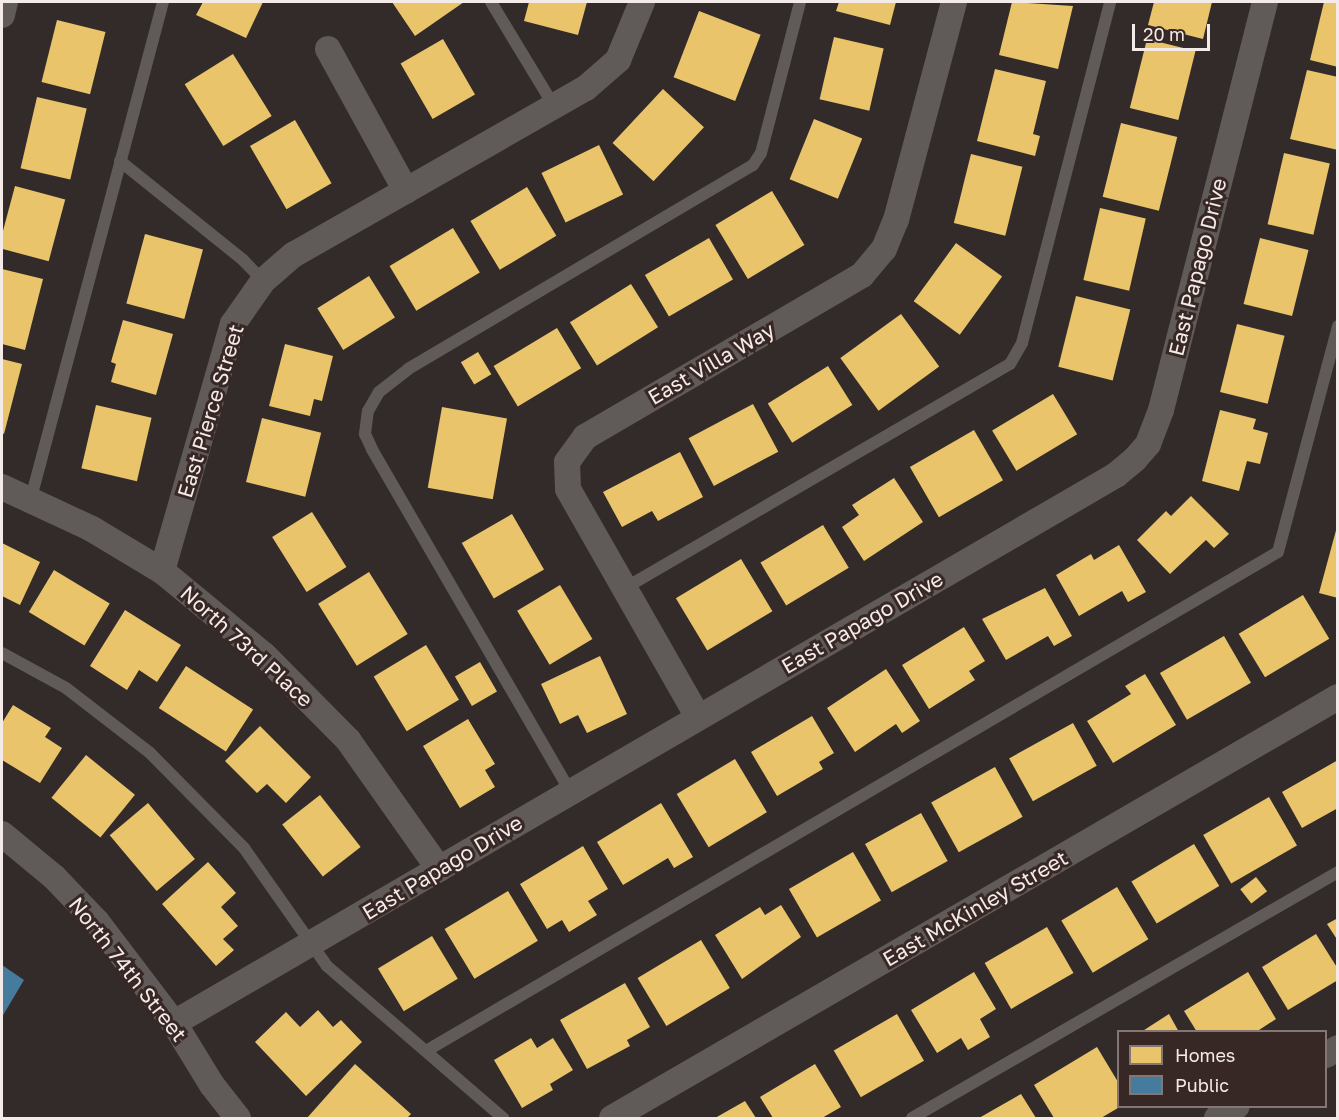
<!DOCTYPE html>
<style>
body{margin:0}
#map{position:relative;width:1339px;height:1120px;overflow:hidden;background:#332b29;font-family:"Golos Text",sans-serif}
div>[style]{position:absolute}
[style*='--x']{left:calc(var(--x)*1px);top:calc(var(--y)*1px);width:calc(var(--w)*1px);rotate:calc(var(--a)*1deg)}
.homes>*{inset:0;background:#e9c46a;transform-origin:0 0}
.public>*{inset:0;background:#457b9d}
.lane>*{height:12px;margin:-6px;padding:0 6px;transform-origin:6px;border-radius:6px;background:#605a58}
.street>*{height:26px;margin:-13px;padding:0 13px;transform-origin:13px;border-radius:13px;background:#605a58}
span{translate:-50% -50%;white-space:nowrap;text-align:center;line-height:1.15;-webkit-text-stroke:6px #372825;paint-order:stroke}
.street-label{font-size:21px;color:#f4eae7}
.frame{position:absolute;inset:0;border:3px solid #f4eae7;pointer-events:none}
.legend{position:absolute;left:1117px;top:1030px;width:210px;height:78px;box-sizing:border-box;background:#372825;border:2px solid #837673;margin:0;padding:8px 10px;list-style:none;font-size:18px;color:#f4eae7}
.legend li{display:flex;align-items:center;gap:12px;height:30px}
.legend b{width:30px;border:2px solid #837673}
.scale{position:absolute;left:1132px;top:24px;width:78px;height:27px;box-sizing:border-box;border:3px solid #f4eae7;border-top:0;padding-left:8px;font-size:18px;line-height:21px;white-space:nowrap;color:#f4eae7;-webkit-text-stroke:4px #372825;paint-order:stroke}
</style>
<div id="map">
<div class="homes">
<i style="clip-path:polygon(203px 2px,263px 2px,246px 38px,196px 15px)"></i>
<i style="clip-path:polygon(392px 2px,464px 2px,415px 36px)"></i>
<i style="clip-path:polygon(529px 2px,587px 2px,578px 35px,524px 21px)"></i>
<i style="clip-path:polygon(839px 2px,896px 2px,890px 25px,836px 11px)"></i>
<i style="clip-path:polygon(1012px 2px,1073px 6px,1058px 69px,999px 55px)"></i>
<i style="clip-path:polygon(1154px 2px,1212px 2px,1203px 39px,1148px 25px)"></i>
<i style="clip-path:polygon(1324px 2px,1338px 2px,1338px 67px,1310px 60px)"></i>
<i style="left:699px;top:11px;width:66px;height:71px;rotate:21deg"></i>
<i style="left:57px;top:20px;width:50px;height:64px;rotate:14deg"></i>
<i style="left:834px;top:37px;width:51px;height:64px;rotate:13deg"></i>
<i style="left:443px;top:39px;width:64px;height:49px;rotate:60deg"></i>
<i style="left:1147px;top:39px;width:50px;height:71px;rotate:14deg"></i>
<i style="left:233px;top:54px;width:73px;height:57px;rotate:58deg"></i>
<i style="clip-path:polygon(995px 69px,1046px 81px,1033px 134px,1040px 136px,1035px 156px,977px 141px)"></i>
<i style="clip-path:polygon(1307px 70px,1338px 77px,1338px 150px,1290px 139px)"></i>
<i style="left:663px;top:89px;width:56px;height:74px;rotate:43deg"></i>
<i style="left:37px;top:97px;width:51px;height:73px;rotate:13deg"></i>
<i style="left:814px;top:119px;width:52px;height:65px;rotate:22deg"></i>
<i style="left:295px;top:120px;width:73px;height:52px;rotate:60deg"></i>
<i style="left:1121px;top:123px;width:58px;height:76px;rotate:14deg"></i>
<i style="left:599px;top:145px;width:55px;height:64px;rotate:64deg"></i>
<i style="left:1284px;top:153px;width:47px;height:73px;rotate:13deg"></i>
<i style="left:971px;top:154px;width:53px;height:71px;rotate:14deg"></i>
<i style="left:15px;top:186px;width:52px;height:64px;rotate:15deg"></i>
<i style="left:527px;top:187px;width:57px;height:66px;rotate:59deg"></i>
<i style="left:772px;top:191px;width:63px;height:66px;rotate:59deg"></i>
<i style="left:1100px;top:208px;width:47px;height:74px;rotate:13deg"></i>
<i style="left:453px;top:228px;width:52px;height:74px;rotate:59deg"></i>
<i style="left:145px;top:234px;width:60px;height:72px;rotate:15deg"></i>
<i style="left:709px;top:238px;width:48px;height:74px;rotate:60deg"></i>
<i style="left:1260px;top:238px;width:50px;height:68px;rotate:14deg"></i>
<i style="left:956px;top:243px;width:57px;height:72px;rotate:36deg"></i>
<i style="clip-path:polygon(2px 269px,43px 279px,25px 350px,2px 344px)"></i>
<i style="left:369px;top:276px;width:49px;height:61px;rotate:58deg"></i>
<i style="left:631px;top:284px;width:51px;height:72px;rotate:58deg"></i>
<i style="left:1076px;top:296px;width:56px;height:73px;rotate:14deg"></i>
<i style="left:901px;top:314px;width:65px;height:75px;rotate:54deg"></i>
<i style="clip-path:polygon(123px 320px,173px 334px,156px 395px,111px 382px,116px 364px,111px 362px)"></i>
<i style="left:1237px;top:324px;width:49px;height:70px;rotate:14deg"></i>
<i style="left:557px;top:328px;width:47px;height:74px;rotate:59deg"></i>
<i style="clip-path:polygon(285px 344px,333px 356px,322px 401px,314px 399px,310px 416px,269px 406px)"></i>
<i style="left:478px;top:352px;width:26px;height:20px;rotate:59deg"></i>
<i style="clip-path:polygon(2px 359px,22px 364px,4px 434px,2px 433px)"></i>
<i style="left:828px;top:366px;width:46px;height:71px;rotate:58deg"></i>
<i style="left:1053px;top:394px;width:47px;height:71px;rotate:59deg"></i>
<i style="left:753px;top:404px;width:54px;height:73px;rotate:62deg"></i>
<i style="left:96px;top:405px;width:57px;height:65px;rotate:13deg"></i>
<i style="left:442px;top:407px;width:66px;height:82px;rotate:10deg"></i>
<i style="clip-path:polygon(1220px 410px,1256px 419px,1253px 429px,1268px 433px,1260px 464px,1247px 461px,1239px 491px,1202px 481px)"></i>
<i style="left:262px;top:418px;width:61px;height:66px;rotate:14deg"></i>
<i style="left:974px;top:430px;width:58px;height:74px;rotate:60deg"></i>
<i style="clip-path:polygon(680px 452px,703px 497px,658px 521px,652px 511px,622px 527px,603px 492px)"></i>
<i style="clip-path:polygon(894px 478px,923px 522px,864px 561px,842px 527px,859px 515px,852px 505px)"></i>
<i style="clip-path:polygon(1191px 496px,1229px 534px,1214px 548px,1206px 540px,1170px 574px,1137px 540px,1166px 511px,1171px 516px)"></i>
<i style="left:312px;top:512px;width:65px;height:47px;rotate:58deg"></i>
<i style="left:512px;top:514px;width:64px;height:58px;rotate:60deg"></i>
<i style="clip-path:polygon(1338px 523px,1338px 598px,1319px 593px)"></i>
<i style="left:823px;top:525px;width:50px;height:73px;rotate:59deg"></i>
<i style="clip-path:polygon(2px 543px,40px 562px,20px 605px,2px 596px)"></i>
<i style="clip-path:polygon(1119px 545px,1146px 592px,1128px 602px,1122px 591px,1079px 616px,1056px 575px,1091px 554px,1094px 560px)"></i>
<i style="left:741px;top:559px;width:61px;height:76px;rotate:59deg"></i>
<i style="left:54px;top:570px;width:65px;height:49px;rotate:31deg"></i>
<i style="left:369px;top:572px;width:73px;height:60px;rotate:58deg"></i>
<i style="left:560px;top:585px;width:63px;height:50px;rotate:59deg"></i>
<i style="clip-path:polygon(1045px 588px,1072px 636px,1054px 646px,1048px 636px,1006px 660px,982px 619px)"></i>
<i style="left:1303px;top:595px;width:51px;height:75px;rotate:59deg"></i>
<i style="clip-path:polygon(125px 610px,181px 645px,157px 682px,139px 670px,127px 690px,90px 666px)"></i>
<i style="clip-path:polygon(964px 627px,985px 661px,969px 671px,975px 680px,929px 709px,902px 665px)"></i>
<i style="left:1224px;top:636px;width:54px;height:74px;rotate:60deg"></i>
<i style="left:426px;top:645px;width:64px;height:61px;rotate:59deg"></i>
<i style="clip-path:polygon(600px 656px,627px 714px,587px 733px,578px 715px,560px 724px,541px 684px)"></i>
<i style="left:480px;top:662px;width:34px;height:29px;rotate:60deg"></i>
<i style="left:186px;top:666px;width:80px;height:50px;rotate:33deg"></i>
<i style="clip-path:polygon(886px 669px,920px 721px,902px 733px,896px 724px,855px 752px,827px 708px)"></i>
<i style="clip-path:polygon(1145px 674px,1176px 725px,1113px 763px,1087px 721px,1131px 694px,1125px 686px)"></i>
<i style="clip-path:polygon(13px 705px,51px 728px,45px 737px,62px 748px,40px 783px,2px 760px,2px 723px)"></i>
<i style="clip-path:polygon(812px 716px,834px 753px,819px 762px,823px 769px,777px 796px,751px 752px)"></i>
<i style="clip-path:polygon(468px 719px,495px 764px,485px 770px,495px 787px,460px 808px,423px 746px)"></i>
<i style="left:1073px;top:723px;width:49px;height:73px;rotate:61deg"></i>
<i style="clip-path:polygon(260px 726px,311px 777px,286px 803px,267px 784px,257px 793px,225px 761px)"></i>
<i style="left:86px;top:755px;width:63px;height:55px;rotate:39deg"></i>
<i style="left:735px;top:759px;width:62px;height:68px;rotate:59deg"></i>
<i style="clip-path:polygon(1338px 760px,1338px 808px,1302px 828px,1282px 792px)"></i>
<i style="left:995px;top:767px;width:57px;height:73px;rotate:61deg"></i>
<i style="left:320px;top:795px;width:66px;height:48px;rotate:52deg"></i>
<i style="left:1269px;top:797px;width:56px;height:76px;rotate:60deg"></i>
<i style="left:148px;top:803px;width:73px;height:50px;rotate:50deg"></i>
<i style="clip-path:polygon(661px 803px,693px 857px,674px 868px,668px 858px,623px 885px,597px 842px)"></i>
<i style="left:921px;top:813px;width:55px;height:64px;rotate:61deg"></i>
<i style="left:1194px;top:844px;width:49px;height:73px;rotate:59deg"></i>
<i style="clip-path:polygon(583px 846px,608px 889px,588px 901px,597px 915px,569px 932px,562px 920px,547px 929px,520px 884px)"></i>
<i style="left:853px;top:852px;width:56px;height:74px;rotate:60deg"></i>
<i style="clip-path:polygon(208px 862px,236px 893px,221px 907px,238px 926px,223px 939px,234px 950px,216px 966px,162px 904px)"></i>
<i style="left:1256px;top:877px;width:18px;height:20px;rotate:52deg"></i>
<i style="left:1117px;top:887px;width:61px;height:65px;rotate:59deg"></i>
<i style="left:508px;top:891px;width:58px;height:74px;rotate:59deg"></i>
<i style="clip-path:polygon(781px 905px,801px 937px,742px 979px,715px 935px,760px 907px,765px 915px)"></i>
<i style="clip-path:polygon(1338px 918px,1338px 941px,1327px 924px)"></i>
<i style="left:1047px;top:927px;width:53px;height:72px;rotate:60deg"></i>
<i style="clip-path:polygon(1316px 934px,1338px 969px,1338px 980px,1288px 1010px,1262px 967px)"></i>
<i style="left:432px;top:936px;width:50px;height:63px;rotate:59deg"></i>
<i style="left:701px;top:940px;width:56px;height:74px;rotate:59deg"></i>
<i style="clip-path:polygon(974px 972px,996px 1009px,980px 1019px,990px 1037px,968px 1050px,961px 1038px,937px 1053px,911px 1010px)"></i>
<i style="clip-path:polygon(1248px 972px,1276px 1019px,1256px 1032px,1197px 1032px,1184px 1011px)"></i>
<i style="clip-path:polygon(625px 983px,650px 1027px,627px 1040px,630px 1046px,587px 1069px,560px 1020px)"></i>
<i style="clip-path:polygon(318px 1010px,333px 1027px,341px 1020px,362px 1042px,306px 1096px,255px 1042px,286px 1012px,300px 1027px)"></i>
<i style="left:897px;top:1014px;width:54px;height:73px;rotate:60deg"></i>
<i style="clip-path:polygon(1169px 1014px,1179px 1032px,1141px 1032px)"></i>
<i style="clip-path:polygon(531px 1038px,537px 1048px,553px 1038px,573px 1070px,550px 1084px,553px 1090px,522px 1108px,494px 1060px)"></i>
<i style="clip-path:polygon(1097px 1047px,1118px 1082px,1118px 1108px,1101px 1118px,1054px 1118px,1034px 1085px)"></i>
<i style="clip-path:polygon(355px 1064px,411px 1114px,407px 1118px,307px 1118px)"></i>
<i style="clip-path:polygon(815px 1064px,841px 1107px,822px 1118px,773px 1118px,760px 1097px)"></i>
<i style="clip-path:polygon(1021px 1094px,1036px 1118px,979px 1118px)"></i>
<i style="clip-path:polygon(745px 1101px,756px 1118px,715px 1118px)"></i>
</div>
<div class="public">
<i style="clip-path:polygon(2px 965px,24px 980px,2px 1017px)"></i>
</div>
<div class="lane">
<i style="--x:491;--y:2;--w:122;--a:58.8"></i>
<i style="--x:120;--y:161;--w:158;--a:38.8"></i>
<i style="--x:243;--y:260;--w:29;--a:46"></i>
<i style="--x:31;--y:498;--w:513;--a:-75.1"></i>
<i style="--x:625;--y:588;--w:445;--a:-30.2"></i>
<i style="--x:1010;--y:364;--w:24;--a:-60"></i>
<i style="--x:1022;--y:343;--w:352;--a:-75.5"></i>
<i style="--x:2;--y:653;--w:73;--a:28.7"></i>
<i style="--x:66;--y:688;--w:106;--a:37.7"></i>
<i style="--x:150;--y:753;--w:134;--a:45.3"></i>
<i style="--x:244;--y:848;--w:144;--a:54.9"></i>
<i style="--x:327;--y:966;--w:233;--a:40.8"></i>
<i style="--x:570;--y:791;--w:395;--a:-120.1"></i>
<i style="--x:372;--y:449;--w:17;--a:-115"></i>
<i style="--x:365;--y:434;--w:23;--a:-83"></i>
<i style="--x:368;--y:411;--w:22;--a:-60"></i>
<i style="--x:379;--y:392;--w:37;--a:-38"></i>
<i style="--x:408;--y:369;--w:401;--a:-30.6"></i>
<i style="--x:753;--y:165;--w:14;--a:-56"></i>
<i style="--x:761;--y:153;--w:156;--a:-75.5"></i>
<i style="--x:426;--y:1051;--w:987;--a:-30.36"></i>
<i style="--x:1278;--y:552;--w:234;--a:-75.1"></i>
<i style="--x:912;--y:1118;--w:492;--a:-30"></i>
</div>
<div class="street">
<i style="--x:2;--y:15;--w:13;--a:-77"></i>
<i style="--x:328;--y:49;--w:162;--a:61.2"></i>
<i style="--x:2;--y:487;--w:99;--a:25"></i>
<i style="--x:92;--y:529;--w:82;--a:31"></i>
<i style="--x:162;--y:571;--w:132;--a:39.5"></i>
<i style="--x:264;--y:655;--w:120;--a:45.3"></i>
<i style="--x:348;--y:740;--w:158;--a:54.8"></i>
<i style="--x:162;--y:571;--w:257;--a:-74"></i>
<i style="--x:233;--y:324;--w:52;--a:-55.1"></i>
<i style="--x:263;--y:281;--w:40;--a:-41"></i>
<i style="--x:293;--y:255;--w:337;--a:-29.7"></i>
<i style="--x:586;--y:88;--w:43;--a:-41.2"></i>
<i style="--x:618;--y:60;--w:63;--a:-67.5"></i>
<i style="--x:698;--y:717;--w:262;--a:-119.7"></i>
<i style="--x:568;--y:489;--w:27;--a:-92"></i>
<i style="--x:567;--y:462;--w:31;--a:-54"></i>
<i style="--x:585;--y:437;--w:321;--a:-30.3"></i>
<i style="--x:862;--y:275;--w:34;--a:-50"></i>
<i style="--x:884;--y:249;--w:31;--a:-68"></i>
<i style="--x:896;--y:220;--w:226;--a:-75.1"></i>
<i style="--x:2;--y:834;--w:67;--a:39.6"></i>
<i style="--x:54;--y:877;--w:62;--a:46.3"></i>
<i style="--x:97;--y:922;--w:127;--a:52.7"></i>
<i style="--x:174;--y:1023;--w:73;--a:58.5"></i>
<i style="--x:212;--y:1085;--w:42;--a:51.8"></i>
<i style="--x:174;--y:1023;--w:1090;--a:-30.19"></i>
<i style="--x:1116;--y:475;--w:25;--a:-40"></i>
<i style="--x:1135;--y:459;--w:20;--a:-49"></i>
<i style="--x:1148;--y:444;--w:36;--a:-69"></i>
<i style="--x:1161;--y:410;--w:421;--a:-75.7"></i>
<i style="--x:1326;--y:1055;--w:14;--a:-30"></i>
<i style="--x:612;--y:1118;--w:839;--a:-30.11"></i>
<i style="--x:1217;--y:1118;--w:23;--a:-31"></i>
</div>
<div class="street-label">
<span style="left:1197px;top:267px;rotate:-76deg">East Papago Drive</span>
<span style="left:711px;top:363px;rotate:-30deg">East Villa Way</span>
<span style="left:210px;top:411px;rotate:-73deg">East Pierce Street</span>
<span style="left:862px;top:622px;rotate:-30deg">East Papago Drive</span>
<span style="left:247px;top:646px;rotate:42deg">North 73rd Place</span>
<span style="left:442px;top:867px;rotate:-31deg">East Papago Drive</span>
<span style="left:975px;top:908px;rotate:-30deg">East McKinley Street</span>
<span style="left:128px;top:969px;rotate:52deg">North 74th Street</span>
</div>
<div class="frame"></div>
<ul class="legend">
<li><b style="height:16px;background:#e9c46a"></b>Homes</li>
<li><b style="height:16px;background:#457b9d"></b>Public</li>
</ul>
<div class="scale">20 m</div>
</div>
